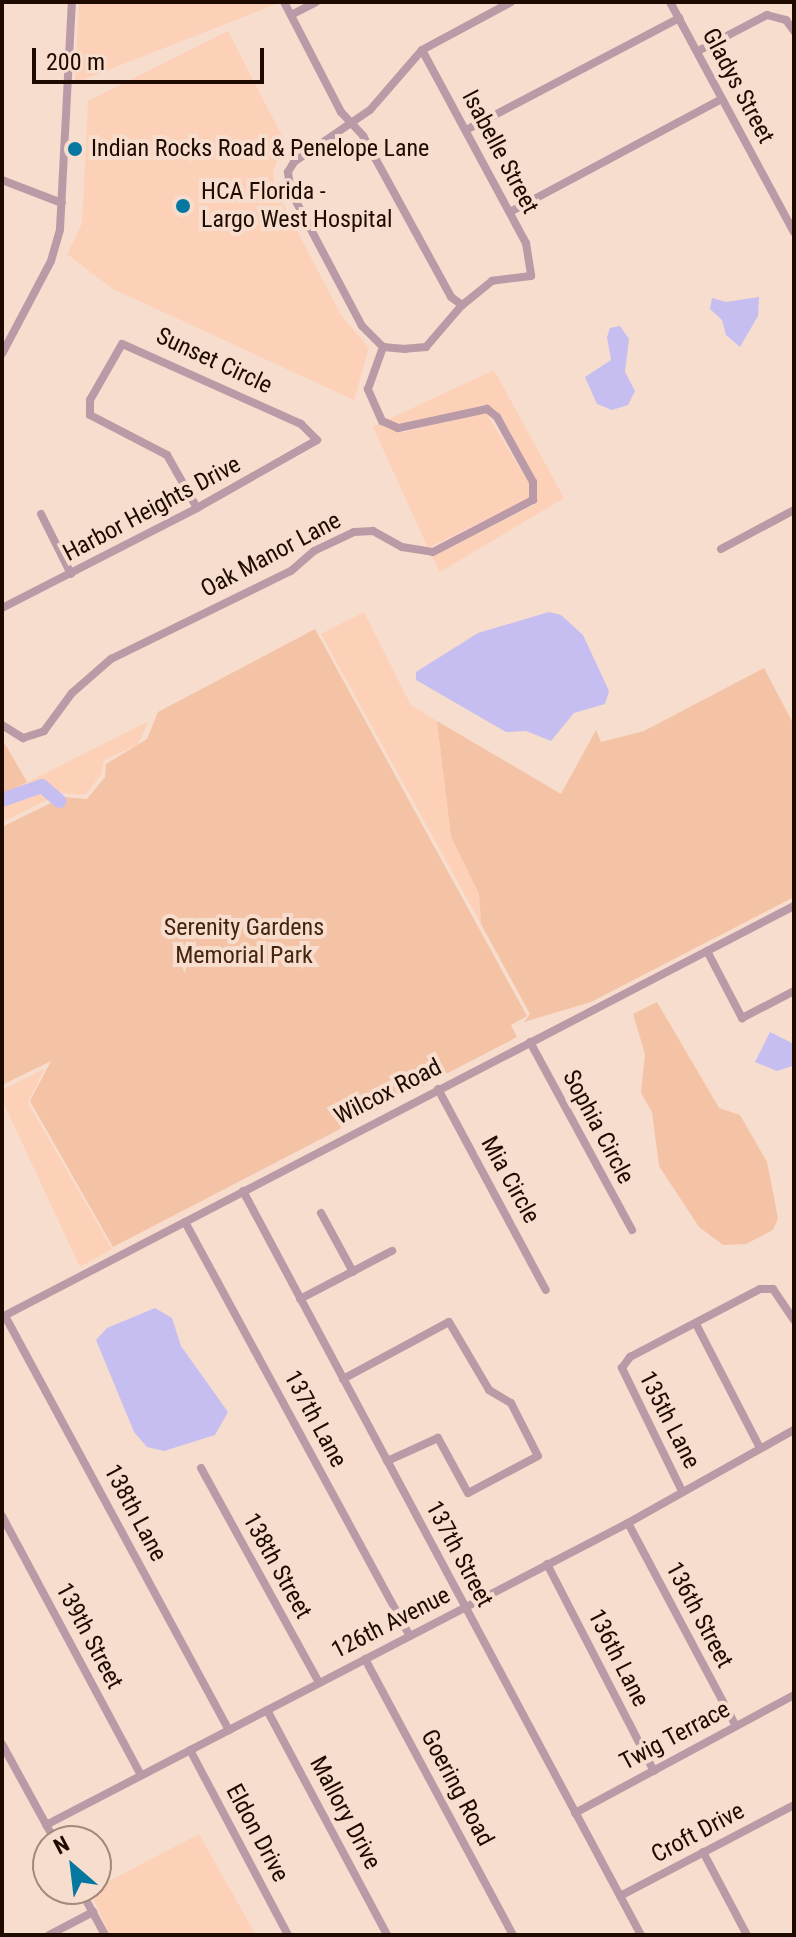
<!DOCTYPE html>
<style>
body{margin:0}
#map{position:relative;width:796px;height:1937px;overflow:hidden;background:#f7ddcd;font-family:"Roboto Condensed",sans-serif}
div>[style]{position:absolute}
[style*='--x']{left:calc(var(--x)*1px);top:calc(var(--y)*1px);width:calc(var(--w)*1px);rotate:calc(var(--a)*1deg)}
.built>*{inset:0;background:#fdd1b8}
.green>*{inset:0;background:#f4c3a6}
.water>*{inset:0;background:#c6bef1}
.river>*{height:14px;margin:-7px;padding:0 7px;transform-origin:7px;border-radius:7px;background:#c6bef1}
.minor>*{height:8px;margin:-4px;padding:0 4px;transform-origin:4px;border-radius:4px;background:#b99aa6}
.dots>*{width:22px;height:22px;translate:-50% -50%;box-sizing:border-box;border:4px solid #f7ddcd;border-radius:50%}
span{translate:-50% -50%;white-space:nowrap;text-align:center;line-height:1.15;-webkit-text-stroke:8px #f7ddcd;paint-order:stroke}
.street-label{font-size:24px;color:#1f0a00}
.poi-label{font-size:24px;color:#1f0a00}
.left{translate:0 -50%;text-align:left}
.park-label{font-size:24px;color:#44240e}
.frame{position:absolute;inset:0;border:4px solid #1f0a00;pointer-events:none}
.north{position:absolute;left:32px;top:1825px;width:80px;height:80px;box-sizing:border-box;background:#f7ddcd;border:2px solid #a1897b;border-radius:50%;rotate:332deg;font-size:22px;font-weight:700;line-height:32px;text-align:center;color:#1f0a00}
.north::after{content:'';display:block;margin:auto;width:28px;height:36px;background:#0677a1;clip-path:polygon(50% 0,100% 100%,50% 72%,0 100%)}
.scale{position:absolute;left:32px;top:48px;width:232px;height:36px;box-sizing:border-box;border:4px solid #1f0a00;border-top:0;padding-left:10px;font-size:24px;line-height:28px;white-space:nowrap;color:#1f0a00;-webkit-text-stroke:6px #f7ddcd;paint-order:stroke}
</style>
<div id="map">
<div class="built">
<i style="clip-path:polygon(79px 2px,279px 2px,279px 3px,75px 83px)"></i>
<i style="clip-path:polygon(228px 31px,284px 140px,273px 173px,275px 188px,341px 315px,369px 348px,354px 400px,113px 289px,67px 254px,82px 223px,88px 101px)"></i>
<i style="clip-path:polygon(494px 370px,564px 498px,440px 572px,432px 557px,536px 504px,537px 481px,501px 415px,489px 405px,397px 424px,387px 420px)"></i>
<i style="clip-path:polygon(486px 413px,529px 483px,529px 498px,428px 548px,373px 427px,379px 424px,399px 433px)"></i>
<i style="clip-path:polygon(364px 612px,411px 705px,437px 721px,451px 837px,479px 894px,481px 924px,321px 634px)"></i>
<i style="clip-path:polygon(149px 721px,137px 745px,104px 760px,101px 775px,85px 795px,61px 793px,2px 822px,2px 795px)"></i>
<i style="clip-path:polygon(44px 1069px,28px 1103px,112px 1249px,80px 1267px,2px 1100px,2px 1090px)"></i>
<i style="clip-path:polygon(199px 1834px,256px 1935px,109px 1935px,90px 1891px)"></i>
</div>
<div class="green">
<i style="clip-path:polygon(315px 629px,527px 1016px,511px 1025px,517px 1037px,113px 1247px,30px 1101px,51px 1061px,2px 1085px,2px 827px,63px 797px,87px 799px,105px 777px,106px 764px,147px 739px,158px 712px)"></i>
<i style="clip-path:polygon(764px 668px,794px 725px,794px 897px,591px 1002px,524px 1022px,530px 1014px,481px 924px,479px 894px,451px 837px,437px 721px,561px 794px,596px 730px,601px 742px,644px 731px)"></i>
<i style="clip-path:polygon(2px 739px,27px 782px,2px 795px)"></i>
<i style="clip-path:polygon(657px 1002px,719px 1108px,740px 1115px,767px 1162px,778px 1218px,773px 1230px,746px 1244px,723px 1245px,699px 1227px,659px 1166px,652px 1112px,641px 1093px,645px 1054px,633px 1014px)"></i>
</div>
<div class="water">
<i style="clip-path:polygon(759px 297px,758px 316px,740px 347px,726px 335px,722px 320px,710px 309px,712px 298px,726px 302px)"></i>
<i style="clip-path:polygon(620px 326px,629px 339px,625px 372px,635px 391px,628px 405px,612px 410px,597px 404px,585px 377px,611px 360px,607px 337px,610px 328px)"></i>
<i style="clip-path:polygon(549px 612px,561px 615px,583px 635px,609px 691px,605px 704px,574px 713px,551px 741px,526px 731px,506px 732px,416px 680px,416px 672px,478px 633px)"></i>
<i style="clip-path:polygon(770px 1032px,794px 1044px,792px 1066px,777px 1071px,755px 1062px)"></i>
<i style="clip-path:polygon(155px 1308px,172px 1318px,181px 1346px,228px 1412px,215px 1435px,164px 1451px,147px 1447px,134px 1432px,96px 1340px,107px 1328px)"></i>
</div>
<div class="river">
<i style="--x:2;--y:800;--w:42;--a:-19.3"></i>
<i style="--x:42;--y:786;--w:23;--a:41"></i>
</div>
<div class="minor">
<i style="--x:284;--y:2;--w:124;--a:62.6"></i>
<i style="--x:341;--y:112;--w:33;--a:47"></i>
<i style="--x:363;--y:136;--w:183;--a:61.3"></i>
<i style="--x:451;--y:297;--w:14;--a:36"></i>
<i style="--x:670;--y:2;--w:261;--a:61.7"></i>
<i style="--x:291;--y:15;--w:28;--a:-27"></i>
<i style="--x:422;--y:50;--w:219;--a:61.7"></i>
<i style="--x:526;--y:243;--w:33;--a:81"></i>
<i style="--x:531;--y:276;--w:39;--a:173"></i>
<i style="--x:492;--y:281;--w:38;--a:141"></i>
<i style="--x:462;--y:305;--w:55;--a:130.6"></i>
<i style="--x:426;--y:347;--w:21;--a:175"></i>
<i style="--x:405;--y:349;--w:22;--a:-175"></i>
<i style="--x:383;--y:347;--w:30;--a:-135"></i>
<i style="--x:362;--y:326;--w:152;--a:-117.9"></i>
<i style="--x:291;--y:192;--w:20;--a:-99"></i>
<i style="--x:288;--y:172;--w:12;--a:-59"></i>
<i style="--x:294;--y:162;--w:92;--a:-34.4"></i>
<i style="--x:370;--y:110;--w:79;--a:-49.1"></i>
<i style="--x:422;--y:50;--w:101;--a:-28.3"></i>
<i style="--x:698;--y:51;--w:78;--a:-27.6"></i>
<i style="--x:767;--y:15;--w:20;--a:15"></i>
<i style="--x:786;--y:20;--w:14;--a:54"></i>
<i style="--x:466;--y:130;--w:241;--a:-27.7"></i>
<i style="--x:2;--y:180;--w:64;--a:21"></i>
<i style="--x:510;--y:212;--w:240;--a:-28.1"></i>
<i style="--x:2;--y:354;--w:105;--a:-62.2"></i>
<i style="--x:51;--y:261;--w:33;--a:-74"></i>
<i style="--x:60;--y:229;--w:227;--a:-87"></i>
<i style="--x:41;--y:514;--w:67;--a:63.4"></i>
<i style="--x:721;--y:549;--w:83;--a:-28.1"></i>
<i style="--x:2;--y:608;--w:219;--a:-27.1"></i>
<i style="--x:197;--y:508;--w:138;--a:-29.5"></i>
<i style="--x:317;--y:440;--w:23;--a:-135"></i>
<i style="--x:301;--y:424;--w:196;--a:-155.9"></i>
<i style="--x:122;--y:344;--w:64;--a:119.7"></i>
<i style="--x:90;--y:400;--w:15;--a:90"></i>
<i style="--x:90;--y:415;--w:87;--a:27.5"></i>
<i style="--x:167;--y:455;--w:61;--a:60.5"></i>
<i style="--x:2;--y:725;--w:25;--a:32"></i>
<i style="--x:23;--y:738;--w:22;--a:-18"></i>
<i style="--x:44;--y:731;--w:47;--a:-53.6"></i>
<i style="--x:72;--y:693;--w:52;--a:-41.1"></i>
<i style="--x:111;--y:659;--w:200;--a:-26.1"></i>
<i style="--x:291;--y:571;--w:30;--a:-41"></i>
<i style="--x:314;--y:551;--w:44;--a:-25.4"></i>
<i style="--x:354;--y:532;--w:19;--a:-3"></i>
<i style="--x:373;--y:531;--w:33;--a:29"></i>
<i style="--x:402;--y:547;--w:31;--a:9"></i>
<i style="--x:433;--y:552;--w:113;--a:-27.5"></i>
<i style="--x:533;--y:500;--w:18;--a:-90"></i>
<i style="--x:533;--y:482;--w:74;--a:-119"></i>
<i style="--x:497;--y:417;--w:13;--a:-141"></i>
<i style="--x:487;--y:409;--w:91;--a:167.9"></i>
<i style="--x:398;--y:428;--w:17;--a:-156"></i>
<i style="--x:382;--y:421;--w:35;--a:-114"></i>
<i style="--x:368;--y:389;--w:45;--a:-70.3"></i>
<i style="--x:707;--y:951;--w:76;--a:62.4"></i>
<i style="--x:742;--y:1018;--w:59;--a:-27.4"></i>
<i style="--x:530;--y:1042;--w:214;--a:61.5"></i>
<i style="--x:438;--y:1089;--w:228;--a:61.8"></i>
<i style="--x:243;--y:1191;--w:844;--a:61.86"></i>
<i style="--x:321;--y:1213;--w:67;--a:61.5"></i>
<i style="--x:185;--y:1222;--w:471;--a:61.5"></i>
<i style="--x:300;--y:1299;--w:104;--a:-27.6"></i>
<i style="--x:5;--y:1316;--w:471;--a:61.6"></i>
<i style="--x:2;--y:1317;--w:892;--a:-27.43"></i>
<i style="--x:696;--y:1324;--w:140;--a:62.7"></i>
<i style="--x:343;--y:1379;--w:120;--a:-28.3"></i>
<i style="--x:449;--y:1322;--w:79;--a:59.5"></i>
<i style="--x:489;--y:1390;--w:26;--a:31"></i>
<i style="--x:511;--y:1403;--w:59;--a:63"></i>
<i style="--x:538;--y:1456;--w:79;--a:152.1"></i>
<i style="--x:468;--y:1493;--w:63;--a:-118.6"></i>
<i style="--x:438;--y:1438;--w:56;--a:155.7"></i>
<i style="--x:201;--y:1468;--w:245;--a:61.2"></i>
<i style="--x:681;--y:1489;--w:135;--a:-116"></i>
<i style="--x:622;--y:1368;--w:14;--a:-54"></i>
<i style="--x:630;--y:1357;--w:147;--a:-27.6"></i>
<i style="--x:760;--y:1289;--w:13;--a:0"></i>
<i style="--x:773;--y:1289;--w:37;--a:56"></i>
<i style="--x:2;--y:1516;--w:294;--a:61.8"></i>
<i style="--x:628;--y:1523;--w:230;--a:62"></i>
<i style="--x:547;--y:1564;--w:233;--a:62.7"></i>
<i style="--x:365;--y:1659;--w:313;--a:61.8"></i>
<i style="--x:267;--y:1710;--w:255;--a:61.9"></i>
<i style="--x:2;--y:1744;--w:111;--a:61.3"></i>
<i style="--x:190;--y:1750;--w:209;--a:62.1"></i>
<i style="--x:575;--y:1813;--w:249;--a:-28.3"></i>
<i style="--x:46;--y:1825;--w:656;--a:-27.42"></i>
<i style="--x:628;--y:1523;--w:190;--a:-29.3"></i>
<i style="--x:703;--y:1852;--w:94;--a:62.1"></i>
<i style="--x:80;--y:1889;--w:52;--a:61.5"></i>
<i style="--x:620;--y:1896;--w:196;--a:-27.6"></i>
<i style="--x:49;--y:1935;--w:50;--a:-27.6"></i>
</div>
<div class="dots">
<i style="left:75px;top:149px;background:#0677a1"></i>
<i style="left:183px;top:206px;background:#0677a1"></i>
</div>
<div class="street-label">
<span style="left:738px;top:86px;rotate:62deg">Gladys Street</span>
<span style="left:500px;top:152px;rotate:62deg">Isabelle Street</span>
<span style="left:214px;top:361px;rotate:25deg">Sunset Circle</span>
<span style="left:152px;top:509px;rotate:-28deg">Harbor Heights Drive</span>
<span style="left:271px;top:555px;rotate:-28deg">Oak Manor Lane</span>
<span style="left:388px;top:1092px;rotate:-27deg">Wilcox Road</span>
<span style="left:598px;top:1127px;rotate:62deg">Sophia Circle</span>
<span style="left:510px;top:1180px;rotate:61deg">Mia Circle</span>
<span style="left:315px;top:1419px;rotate:62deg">137th Lane</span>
<span style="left:669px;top:1420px;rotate:63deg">135th Lane</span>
<span style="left:135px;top:1513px;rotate:62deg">138th Lane</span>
<span style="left:459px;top:1554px;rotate:62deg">137th Street</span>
<span style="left:277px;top:1566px;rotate:61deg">138th Street</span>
<span style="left:699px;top:1615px;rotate:62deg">136th Street</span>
<span style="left:391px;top:1623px;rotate:-27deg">126th Avenue</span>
<span style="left:89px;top:1636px;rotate:62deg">139th Street</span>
<span style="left:618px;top:1658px;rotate:63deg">136th Lane</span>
<span style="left:675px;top:1736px;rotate:-28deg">Twig Terrace</span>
<span style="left:457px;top:1788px;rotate:62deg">Goering Road</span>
<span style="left:345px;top:1813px;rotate:62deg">Mallory Drive</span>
<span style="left:257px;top:1833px;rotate:62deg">Eldon Drive</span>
<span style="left:698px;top:1833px;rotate:-28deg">Croft Drive</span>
</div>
<div class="poi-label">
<span class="left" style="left:91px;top:149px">Indian Rocks Road &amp; Penelope Lane</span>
<span class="left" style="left:201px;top:206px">HCA Florida -<br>Largo West Hospital</span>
</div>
<div class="park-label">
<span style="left:244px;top:942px">Serenity Gardens<br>Memorial Park</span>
</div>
<div class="frame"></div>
<div class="north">N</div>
<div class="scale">200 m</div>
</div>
